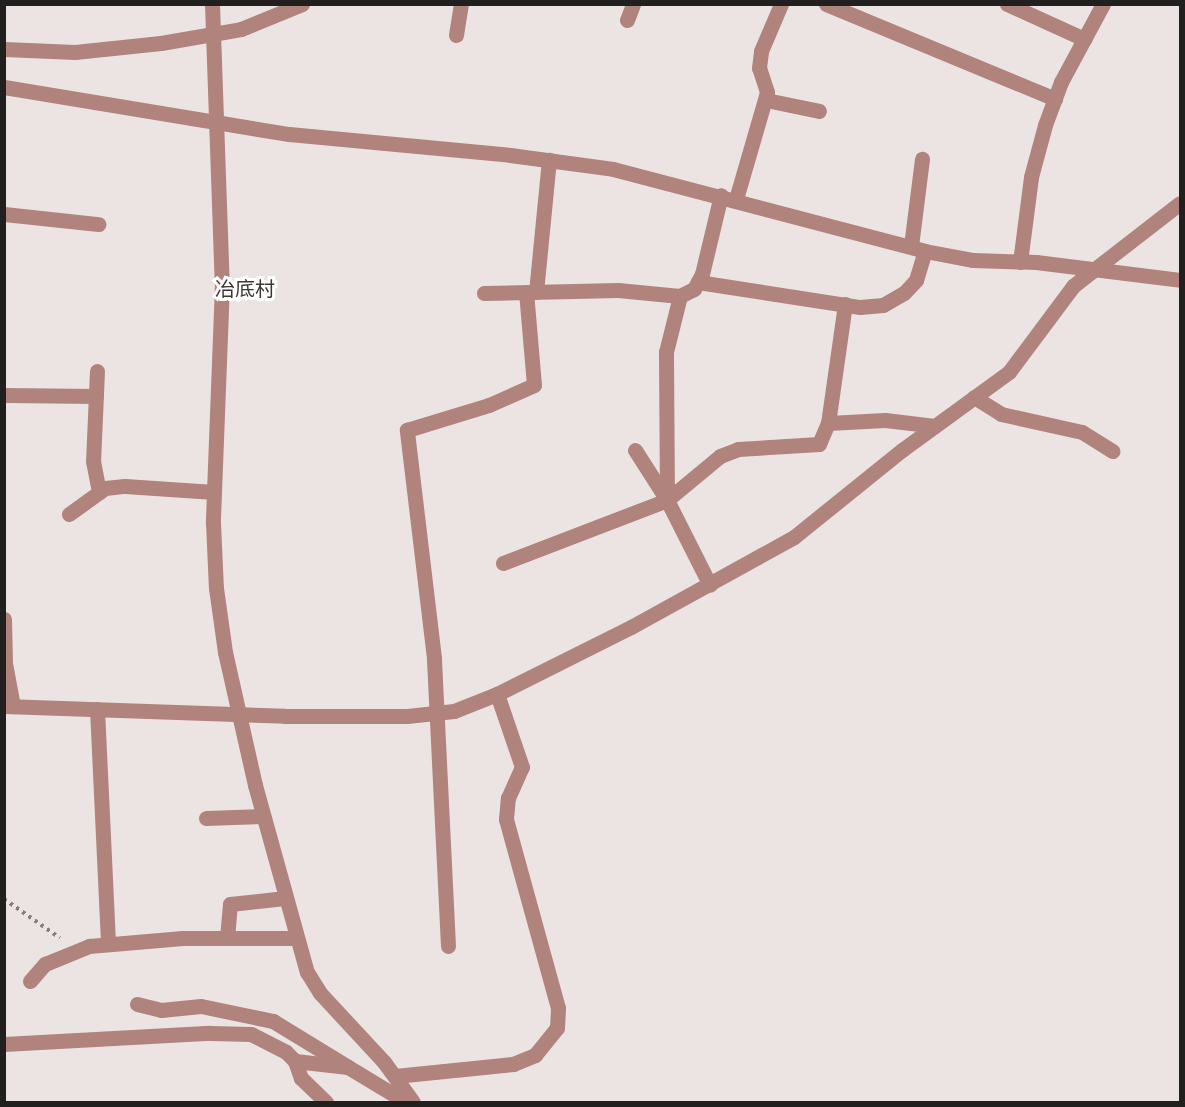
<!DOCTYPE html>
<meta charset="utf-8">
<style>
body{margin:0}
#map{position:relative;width:1185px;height:1107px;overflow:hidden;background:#ece4e3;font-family:"Crimson Pro","Noto Sans SC",serif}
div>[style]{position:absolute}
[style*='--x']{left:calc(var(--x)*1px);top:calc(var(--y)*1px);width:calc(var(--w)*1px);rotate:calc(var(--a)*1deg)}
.path>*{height:4px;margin-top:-2px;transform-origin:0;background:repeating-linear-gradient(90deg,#847e7e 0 3px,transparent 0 7.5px)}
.minor>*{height:15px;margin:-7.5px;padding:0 7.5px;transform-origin:7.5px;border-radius:7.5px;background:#b0847d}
span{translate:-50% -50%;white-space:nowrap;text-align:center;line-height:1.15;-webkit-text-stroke:6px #fff;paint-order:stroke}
.quarter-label{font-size:20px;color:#3c3635}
.frame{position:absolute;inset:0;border:6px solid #221f1f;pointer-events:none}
</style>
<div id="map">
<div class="path">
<i style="--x:4;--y:899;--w:68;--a:34.9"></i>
</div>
<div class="minor">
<i style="--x:212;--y:4;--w:280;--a:88"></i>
<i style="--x:222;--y:284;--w:239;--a:92.2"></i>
<i style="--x:213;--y:523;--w:65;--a:87.4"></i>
<i style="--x:216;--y:588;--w:65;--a:82"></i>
<i style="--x:225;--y:652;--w:136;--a:77.3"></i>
<i style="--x:255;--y:785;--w:194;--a:74.5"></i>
<i style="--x:307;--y:972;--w:25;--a:58"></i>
<i style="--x:320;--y:993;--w:94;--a:47.2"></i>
<i style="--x:384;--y:1062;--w:49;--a:54.1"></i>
<i style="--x:826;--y:4;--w:248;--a:22.5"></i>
<i style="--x:1007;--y:4;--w:85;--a:24.4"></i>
<i style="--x:627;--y:20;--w:17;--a:-69"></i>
<i style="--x:456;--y:35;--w:31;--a:-81"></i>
<i style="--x:4;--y:49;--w:71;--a:2.4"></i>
<i style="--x:75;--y:52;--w:86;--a:-6"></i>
<i style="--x:161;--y:43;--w:81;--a:-9.9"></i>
<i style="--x:241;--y:29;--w:66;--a:-22.3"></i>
<i style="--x:4;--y:87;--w:289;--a:9.4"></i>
<i style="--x:289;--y:134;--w:222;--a:5.4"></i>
<i style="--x:510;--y:155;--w:104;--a:7.7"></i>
<i style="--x:613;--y:169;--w:323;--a:14.7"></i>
<i style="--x:925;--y:251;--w:49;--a:10.6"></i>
<i style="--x:973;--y:260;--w:63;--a:1.8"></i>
<i style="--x:1036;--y:262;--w:145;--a:7.1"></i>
<i style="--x:766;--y:100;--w:54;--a:11.7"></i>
<i style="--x:736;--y:199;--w:111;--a:-73.8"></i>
<i style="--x:767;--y:92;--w:25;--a:-108"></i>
<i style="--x:759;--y:68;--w:17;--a:-83"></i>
<i style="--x:761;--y:51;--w:51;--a:-66.9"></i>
<i style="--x:4;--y:214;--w:95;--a:6.1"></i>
<i style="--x:911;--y:246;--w:88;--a:-82.8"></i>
<i style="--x:1020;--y:262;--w:86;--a:-82.6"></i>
<i style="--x:1031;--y:177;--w:54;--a:-74.9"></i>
<i style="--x:1045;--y:125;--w:46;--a:-69.6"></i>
<i style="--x:1061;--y:82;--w:89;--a:-61.7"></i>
<i style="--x:698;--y:282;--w:164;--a:8.8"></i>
<i style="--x:860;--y:307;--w:23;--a:-5"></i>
<i style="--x:883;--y:305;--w:24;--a:-30"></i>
<i style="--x:904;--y:293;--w:18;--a:-47"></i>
<i style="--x:916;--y:280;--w:30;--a:-73"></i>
<i style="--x:536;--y:292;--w:133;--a:-84.4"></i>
<i style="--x:484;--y:293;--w:134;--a:-1.3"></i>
<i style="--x:618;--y:290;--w:62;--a:5.5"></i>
<i style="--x:680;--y:296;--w:16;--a:-27"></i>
<i style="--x:694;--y:289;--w:17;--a:-62"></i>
<i style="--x:702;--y:274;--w:81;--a:-76.5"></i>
<i style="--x:845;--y:304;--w:120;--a:98.1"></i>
<i style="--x:828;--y:423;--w:57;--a:-3"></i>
<i style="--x:885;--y:420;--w:50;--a:6.8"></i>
<i style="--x:97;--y:371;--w:90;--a:92.5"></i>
<i style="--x:93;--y:461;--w:32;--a:79"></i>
<i style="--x:4;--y:395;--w:92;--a:0.6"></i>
<i style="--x:974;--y:397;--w:32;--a:32"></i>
<i style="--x:1001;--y:414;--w:83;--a:12.5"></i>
<i style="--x:1082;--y:432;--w:36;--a:32"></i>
<i style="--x:635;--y:450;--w:59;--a:57.4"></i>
<i style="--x:667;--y:500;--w:95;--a:63.2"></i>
<i style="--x:667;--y:500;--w:148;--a:-90.4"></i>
<i style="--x:666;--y:352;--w:58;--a:-76"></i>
<i style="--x:69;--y:514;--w:44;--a:-35.8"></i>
<i style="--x:105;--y:488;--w:20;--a:-6"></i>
<i style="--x:125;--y:486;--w:89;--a:3.9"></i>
<i style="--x:503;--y:563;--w:176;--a:-21"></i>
<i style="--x:667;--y:500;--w:69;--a:-39.7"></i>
<i style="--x:720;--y:456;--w:19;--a:-21"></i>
<i style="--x:738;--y:449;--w:81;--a:-3.5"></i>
<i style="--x:819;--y:444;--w:23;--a:-67"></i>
<i style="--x:4;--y:619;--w:44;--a:88.7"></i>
<i style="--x:5;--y:663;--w:44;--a:79.5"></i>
<i style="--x:4;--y:706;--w:281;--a:2"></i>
<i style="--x:285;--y:716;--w:122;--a:0"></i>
<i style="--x:407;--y:716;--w:47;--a:-6.1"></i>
<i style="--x:454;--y:711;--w:46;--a:-21.6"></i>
<i style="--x:497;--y:694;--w:150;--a:-26.6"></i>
<i style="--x:631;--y:627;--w:186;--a:-28.9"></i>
<i style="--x:794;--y:537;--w:139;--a:-38.9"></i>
<i style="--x:902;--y:450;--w:132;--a:-36.1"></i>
<i style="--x:1009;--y:372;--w:107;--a:-53.3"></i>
<i style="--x:1073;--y:286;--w:135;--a:-37.8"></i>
<i style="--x:97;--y:709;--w:234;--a:87.3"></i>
<i style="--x:206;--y:818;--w:57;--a:-2"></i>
<i style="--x:227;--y:938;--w:34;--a:-85"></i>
<i style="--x:230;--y:904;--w:55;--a:-6.2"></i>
<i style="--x:448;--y:946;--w:288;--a:-92.8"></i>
<i style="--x:434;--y:658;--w:230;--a:-96.8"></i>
<i style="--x:407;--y:430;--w:86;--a:-17"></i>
<i style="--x:489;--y:405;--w:49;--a:-24"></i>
<i style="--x:534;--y:385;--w:93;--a:-94.9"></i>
<i style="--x:30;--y:981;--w:23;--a:-49"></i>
<i style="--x:45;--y:964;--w:48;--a:-22.2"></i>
<i style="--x:89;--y:946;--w:94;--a:-4.9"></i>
<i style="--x:183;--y:938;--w:113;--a:0"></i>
<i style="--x:137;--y:1004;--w:25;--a:14"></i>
<i style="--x:161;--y:1010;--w:40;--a:-5.7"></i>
<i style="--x:201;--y:1006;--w:74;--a:11.8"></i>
<i style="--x:273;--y:1021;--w:88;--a:31.5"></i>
<i style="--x:4;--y:1044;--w:206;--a:-3.1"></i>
<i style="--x:210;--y:1033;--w:41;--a:1.4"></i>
<i style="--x:251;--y:1034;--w:39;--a:27"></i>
<i style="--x:286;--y:1052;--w:13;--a:45"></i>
<i style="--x:295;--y:1061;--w:18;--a:71"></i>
<i style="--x:301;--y:1078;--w:35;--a:44"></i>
<i style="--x:295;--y:1061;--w:53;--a:6.5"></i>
<i style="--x:348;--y:1067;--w:68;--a:31.1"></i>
<i style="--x:395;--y:1076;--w:119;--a:-5.8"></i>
<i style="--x:513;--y:1064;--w:24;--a:-22"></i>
<i style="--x:535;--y:1055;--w:35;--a:-51"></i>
<i style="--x:557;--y:1028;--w:20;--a:-87"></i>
<i style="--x:558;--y:1008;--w:196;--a:-105.4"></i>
<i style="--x:506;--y:819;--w:21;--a:-85"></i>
<i style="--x:508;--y:798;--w:34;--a:-66"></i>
<i style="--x:522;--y:767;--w:77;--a:-108.9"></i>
</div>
<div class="quarter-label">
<span style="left:245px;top:289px">冶底村</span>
</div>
<div class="frame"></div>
</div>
